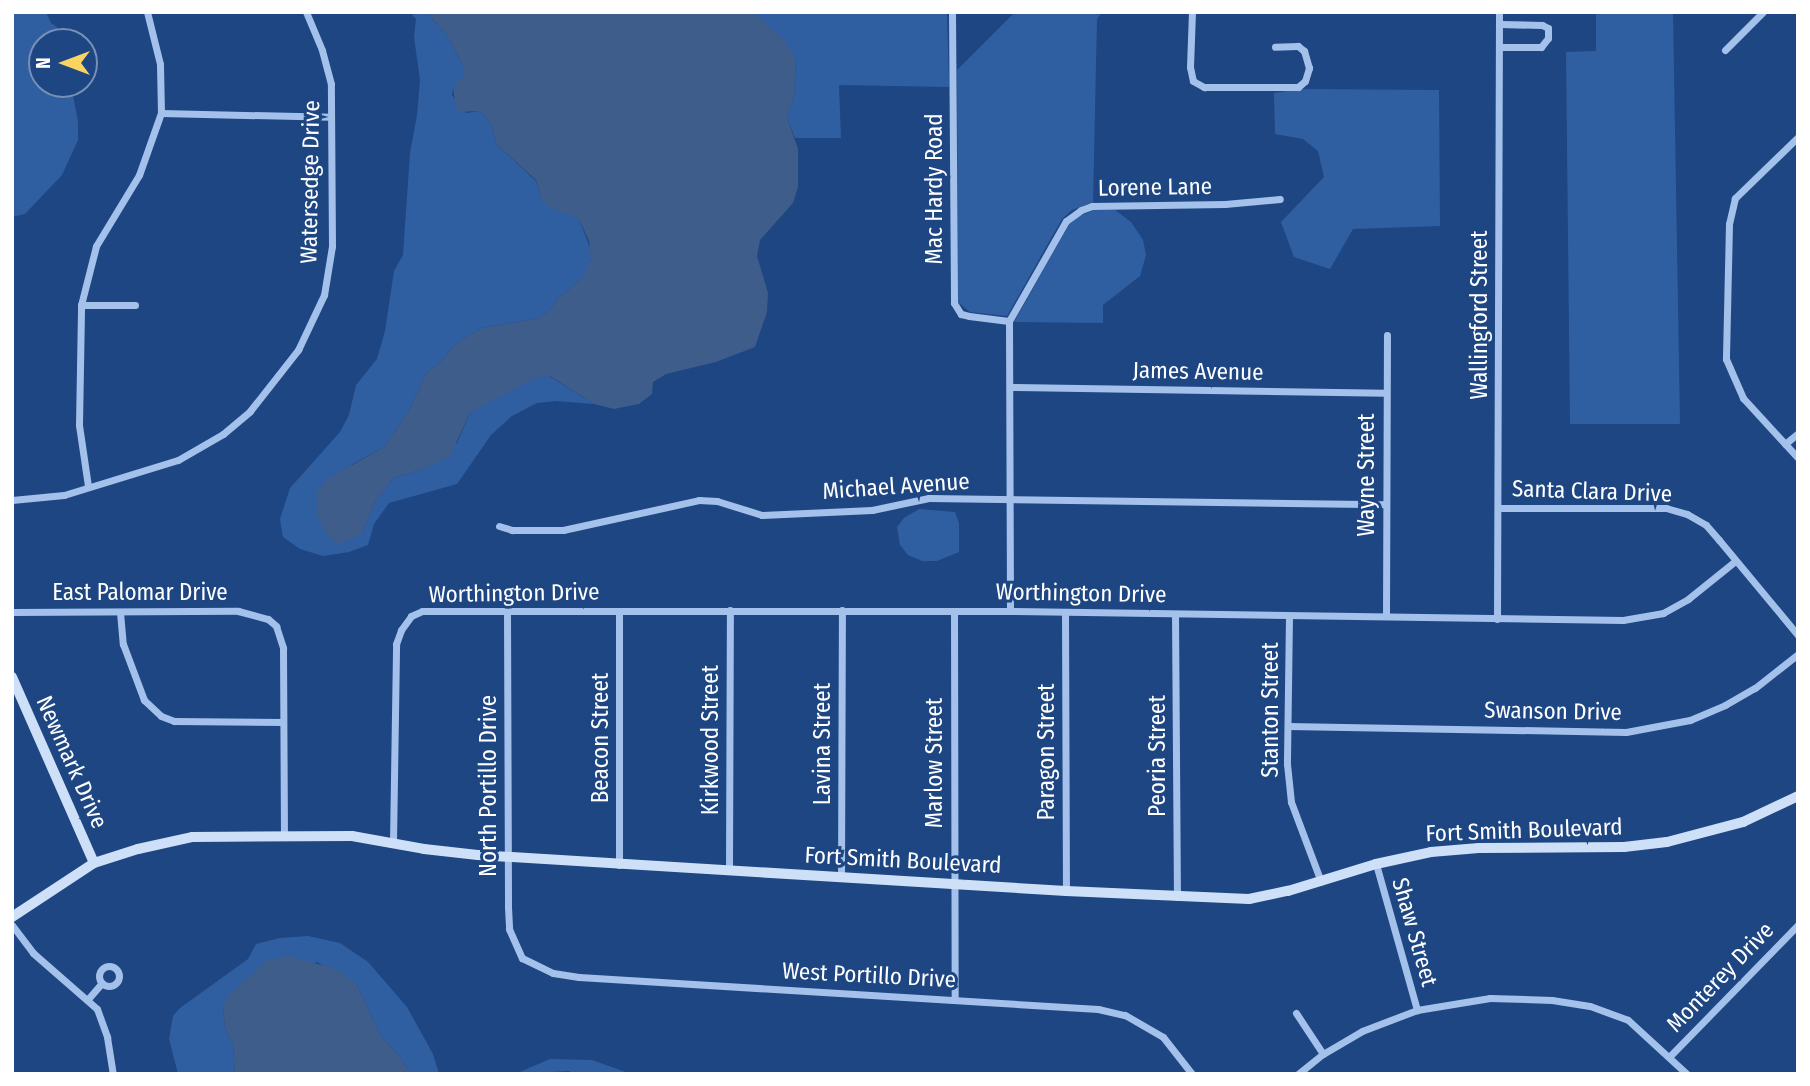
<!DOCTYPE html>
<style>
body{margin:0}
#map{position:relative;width:1810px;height:1086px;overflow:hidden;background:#1d4683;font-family:"Fira Sans Condensed",sans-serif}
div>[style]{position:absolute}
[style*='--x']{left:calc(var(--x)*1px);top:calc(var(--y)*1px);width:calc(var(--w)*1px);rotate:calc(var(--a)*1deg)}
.green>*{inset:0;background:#305fa1}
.water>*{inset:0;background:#3e5d8a}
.street>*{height:7px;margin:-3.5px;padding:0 3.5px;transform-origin:3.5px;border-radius:3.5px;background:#a3c1ea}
.street>.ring{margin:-3.5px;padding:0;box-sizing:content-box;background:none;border:7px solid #a3c1ea;border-radius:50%}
.secondary>*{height:10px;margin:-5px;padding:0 5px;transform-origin:5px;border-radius:5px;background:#cedff8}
span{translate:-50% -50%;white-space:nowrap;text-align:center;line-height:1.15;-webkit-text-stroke:6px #1d4683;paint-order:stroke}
.street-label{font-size:23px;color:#fff}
.frame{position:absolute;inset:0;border:14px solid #fff;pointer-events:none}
.north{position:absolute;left:28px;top:28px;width:70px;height:70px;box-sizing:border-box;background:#1d4683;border:2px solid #7790b5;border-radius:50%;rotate:270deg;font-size:19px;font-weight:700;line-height:28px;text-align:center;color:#fff}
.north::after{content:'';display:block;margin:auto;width:24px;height:32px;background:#fad361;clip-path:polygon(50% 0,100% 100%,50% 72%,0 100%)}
</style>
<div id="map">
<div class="green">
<i style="clip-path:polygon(12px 12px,46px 12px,51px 23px,58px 28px,62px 42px,42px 42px,42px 84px,71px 84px,78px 122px,78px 140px,62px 175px,25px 214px,12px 217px)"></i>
<i style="clip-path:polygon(410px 12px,426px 12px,446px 34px,463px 65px,463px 77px,453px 89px,452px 95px,466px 113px,479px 111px,485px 116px,492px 126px,496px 144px,536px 181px,541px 198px,579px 219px,592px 253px,589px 269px,583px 277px,558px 299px,547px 313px,539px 318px,482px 328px,455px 344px,439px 364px,427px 372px,408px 412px,384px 447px,351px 465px,362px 533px,375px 502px,393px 478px,424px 469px,457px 443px,470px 413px,488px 400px,536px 376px,549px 376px,594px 404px,556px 401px,537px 403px,512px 416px,491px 435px,457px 484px,389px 503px,374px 524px,368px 545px,349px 552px,323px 556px,300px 549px,283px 537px,280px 519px,290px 488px,340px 432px,349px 415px,356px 385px,377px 359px,385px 331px,394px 271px,403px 255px,410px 153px,417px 115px,420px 80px,414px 37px,416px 19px)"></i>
<i style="clip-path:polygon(755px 12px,947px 12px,949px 87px,839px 85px,841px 138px,795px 138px,787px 117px,794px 96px,796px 61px)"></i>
<i style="clip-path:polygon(1015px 12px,1102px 12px,1097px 19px,1093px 202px,1072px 210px,1062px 219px,1007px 316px,970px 312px,958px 302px,957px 70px)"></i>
<i style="clip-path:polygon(1596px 12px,1673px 12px,1680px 424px,1570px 424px,1566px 52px,1596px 51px)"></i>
<i style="clip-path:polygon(1302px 89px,1439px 90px,1440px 226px,1353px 229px,1330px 269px,1294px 257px,1281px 222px,1324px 177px,1318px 151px,1303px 139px,1275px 134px,1274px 93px)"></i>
<i style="clip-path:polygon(1094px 210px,1115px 210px,1131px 222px,1143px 240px,1146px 255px,1140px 276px,1103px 305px,1103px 323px,1014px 322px,1070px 223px,1077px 217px)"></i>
<i style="clip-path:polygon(919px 509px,955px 512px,959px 523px,959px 552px,937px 561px,922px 561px,908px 555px,900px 545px,897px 527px,904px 518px)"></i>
<i style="clip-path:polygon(308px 936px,340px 943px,368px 962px,407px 1007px,433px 1054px,439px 1074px,411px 1074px,397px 1053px,380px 1035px,357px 985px,317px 962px,223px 1007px,225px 1027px,233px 1045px,235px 1074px,178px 1074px,169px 1039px,173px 1016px,180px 1008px,248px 959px,256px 944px,280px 938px)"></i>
<i style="clip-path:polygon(550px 1059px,592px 1060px,631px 1074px,573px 1074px,569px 1071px,515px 1074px)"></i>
</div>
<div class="water">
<i style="clip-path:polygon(426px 12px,755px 12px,786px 42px,796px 61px,794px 96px,787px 117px,798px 149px,798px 187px,793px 203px,760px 240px,757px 256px,768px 293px,767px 312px,755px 347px,716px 362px,666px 374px,653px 382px,652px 394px,639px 404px,614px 409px,594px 404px,550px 376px,536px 377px,470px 413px,450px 456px,424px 469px,393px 478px,375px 502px,362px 533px,337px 545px,324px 531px,317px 514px,317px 491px,329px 478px,384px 447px,408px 412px,427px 372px,439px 364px,455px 344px,482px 328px,539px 318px,547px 313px,558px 299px,583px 277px,591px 260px,589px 241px,579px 219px,548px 206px,541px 198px,536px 180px,496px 144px,492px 126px,485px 116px,479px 111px,459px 112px,456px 108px,453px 88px,463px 77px,463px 65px,446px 34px)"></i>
<i style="clip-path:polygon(288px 956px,337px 969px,357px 985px,380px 1035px,397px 1053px,411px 1074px,235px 1074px,233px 1045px,225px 1027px,223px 1007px,228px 995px,267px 960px)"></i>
</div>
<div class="street">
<i style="--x:952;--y:12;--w:291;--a:89.6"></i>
<i style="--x:954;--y:303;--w:13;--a:58"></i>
<i style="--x:961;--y:314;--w:8;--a:14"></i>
<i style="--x:969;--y:316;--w:40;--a:7.1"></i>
<i style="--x:1192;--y:12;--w:55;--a:92.1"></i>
<i style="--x:1190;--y:67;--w:14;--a:78"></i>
<i style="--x:1193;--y:81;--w:13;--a:29"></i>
<i style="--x:1204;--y:87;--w:94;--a:0"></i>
<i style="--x:1298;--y:87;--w:9;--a:-41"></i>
<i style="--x:1305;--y:81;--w:14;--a:-73"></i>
<i style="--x:1309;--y:68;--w:18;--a:-106"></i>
<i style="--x:1304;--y:51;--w:8;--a:-140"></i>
<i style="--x:1298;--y:46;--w:23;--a:178"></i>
<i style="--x:1499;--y:47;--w:42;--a:0"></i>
<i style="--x:1541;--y:47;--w:11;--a:-52"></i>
<i style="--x:1548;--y:38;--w:10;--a:-90"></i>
<i style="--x:1548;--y:28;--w:7;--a:-153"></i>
<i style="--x:1542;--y:25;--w:43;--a:-178.7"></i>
<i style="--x:1725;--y:50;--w:54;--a:-45"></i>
<i style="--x:161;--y:113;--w:170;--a:1.3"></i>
<i style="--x:1798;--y:137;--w:88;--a:135.9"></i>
<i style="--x:1735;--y:198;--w:27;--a:103"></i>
<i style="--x:1729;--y:224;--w:135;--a:91.3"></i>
<i style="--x:1726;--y:359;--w:43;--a:66.4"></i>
<i style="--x:1743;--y:398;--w:81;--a:47.5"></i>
<i style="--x:81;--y:305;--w:54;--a:0"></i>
<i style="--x:1009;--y:321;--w:115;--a:-60.3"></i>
<i style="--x:1066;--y:221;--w:19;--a:-36"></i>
<i style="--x:1081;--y:210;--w:12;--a:-20"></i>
<i style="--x:1092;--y:206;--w:133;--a:-0.9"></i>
<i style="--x:1225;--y:204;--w:55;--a:-5.2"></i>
<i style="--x:1009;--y:321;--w:290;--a:89.8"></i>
<i style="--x:1011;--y:387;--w:374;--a:0.9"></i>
<i style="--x:1785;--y:444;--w:17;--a:-40"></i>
<i style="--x:88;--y:486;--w:62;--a:-98.4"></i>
<i style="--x:79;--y:425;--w:120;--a:-89"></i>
<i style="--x:81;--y:305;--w:61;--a:-75.7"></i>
<i style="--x:96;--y:246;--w:83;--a:-58.8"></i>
<i style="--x:139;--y:175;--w:66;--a:-70.5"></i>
<i style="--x:161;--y:113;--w:49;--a:-91.2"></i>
<i style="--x:160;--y:64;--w:54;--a:-104"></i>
<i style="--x:12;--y:500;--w:52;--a:-5.5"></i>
<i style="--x:64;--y:495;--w:119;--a:-17.1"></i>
<i style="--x:178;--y:460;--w:52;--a:-30"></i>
<i style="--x:223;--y:434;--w:35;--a:-40"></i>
<i style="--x:250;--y:411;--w:78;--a:-51.8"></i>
<i style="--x:298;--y:350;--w:61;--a:-64.7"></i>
<i style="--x:324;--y:295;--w:50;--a:-80.7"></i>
<i style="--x:332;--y:246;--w:162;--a:-90.4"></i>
<i style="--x:331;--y:84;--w:35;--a:-105"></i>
<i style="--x:322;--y:50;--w:41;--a:-112.8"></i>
<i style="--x:1498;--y:508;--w:168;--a:0"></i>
<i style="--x:1666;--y:508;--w:22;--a:16"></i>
<i style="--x:1687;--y:514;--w:22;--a:30"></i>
<i style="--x:1706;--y:525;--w:20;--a:49"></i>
<i style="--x:1719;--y:540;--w:124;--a:50.3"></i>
<i style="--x:499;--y:526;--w:14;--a:17"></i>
<i style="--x:512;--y:530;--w:51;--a:0"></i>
<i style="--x:563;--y:530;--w:139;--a:-12.4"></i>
<i style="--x:699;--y:500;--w:18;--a:3"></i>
<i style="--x:717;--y:501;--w:47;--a:17.3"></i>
<i style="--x:762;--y:515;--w:110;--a:-2.6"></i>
<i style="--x:872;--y:510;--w:58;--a:-11.9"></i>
<i style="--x:929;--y:498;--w:456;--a:0.8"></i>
<i style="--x:954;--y:611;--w:388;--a:89.9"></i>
<i style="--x:12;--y:612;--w:226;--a:-0.3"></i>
<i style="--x:238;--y:611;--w:31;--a:15"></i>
<i style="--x:268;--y:619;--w:11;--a:41"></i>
<i style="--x:276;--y:626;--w:23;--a:72"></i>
<i style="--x:283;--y:648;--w:187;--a:89.7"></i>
<i style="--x:120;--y:612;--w:32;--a:85"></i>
<i style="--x:123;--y:644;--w:60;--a:69.4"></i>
<i style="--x:144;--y:700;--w:23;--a:43"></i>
<i style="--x:161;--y:716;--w:14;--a:21"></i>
<i style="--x:174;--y:721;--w:109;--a:0.5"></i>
<i style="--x:507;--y:612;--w:295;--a:89.8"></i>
<i style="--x:508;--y:907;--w:22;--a:87"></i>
<i style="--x:509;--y:929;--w:32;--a:66"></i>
<i style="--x:522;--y:958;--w:34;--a:26"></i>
<i style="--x:553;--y:973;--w:26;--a:9"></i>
<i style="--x:579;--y:977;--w:520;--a:3.53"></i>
<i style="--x:1098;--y:1009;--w:28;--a:13"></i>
<i style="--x:1125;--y:1015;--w:44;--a:30.1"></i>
<i style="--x:1163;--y:1037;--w:47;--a:51.9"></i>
<i style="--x:1065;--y:612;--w:279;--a:89.8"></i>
<i style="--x:1175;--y:614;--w:283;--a:89.6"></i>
<i style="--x:1289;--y:616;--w:148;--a:90.8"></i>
<i style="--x:1287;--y:764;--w:38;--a:84"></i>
<i style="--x:1291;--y:802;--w:85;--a:69.4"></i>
<i style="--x:1386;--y:616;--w:281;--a:-89.8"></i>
<i style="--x:1497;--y:619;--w:607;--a:-89.81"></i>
<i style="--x:1288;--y:726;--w:338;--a:1"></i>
<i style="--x:1626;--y:732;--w:65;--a:-10.6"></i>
<i style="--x:1690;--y:720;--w:38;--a:-23"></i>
<i style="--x:1725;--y:705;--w:34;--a:-30"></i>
<i style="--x:1755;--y:688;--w:55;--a:-38.3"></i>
<i style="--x:393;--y:842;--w:198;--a:-89.1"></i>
<i style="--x:396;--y:644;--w:15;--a:-70"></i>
<i style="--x:401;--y:630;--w:17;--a:-54"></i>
<i style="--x:411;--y:616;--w:12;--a:-24"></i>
<i style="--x:422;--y:611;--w:588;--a:0"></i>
<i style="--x:1010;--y:611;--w:613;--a:0.84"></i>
<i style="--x:1623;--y:620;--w:41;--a:-9.9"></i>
<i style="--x:1663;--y:613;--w:29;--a:-29"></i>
<i style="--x:1688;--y:599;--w:59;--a:-38.8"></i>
<i style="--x:1376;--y:864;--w:152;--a:74.3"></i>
<i style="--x:619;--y:865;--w:253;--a:-90"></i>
<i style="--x:729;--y:870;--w:260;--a:-89.8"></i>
<i style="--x:841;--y:878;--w:268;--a:-89.8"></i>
<i style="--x:12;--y:925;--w:35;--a:53"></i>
<i style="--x:33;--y:953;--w:85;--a:41.2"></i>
<i style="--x:97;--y:1009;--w:30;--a:70"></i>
<i style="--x:107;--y:1037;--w:37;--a:81"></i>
<i class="ring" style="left:99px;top:966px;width:13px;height:13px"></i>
<i style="--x:88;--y:999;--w:21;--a:-49"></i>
<i style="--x:1296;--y:1013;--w:49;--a:56.6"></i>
<i style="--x:1670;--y:1056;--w:183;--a:-45.7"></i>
<i style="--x:1298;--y:1074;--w:32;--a:-39"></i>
<i style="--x:1323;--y:1054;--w:45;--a:-30.5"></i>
<i style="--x:1362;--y:1031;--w:59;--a:-20.9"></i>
<i style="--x:1417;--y:1010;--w:74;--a:-9.3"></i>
<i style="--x:1490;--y:998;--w:62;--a:1.8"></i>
<i style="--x:1552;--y:1000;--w:38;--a:9"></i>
<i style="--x:1590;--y:1006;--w:40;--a:20.2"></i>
<i style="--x:1628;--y:1020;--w:80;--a:42.5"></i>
</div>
<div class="secondary">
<i style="--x:12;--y:677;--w:203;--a:66.2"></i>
<i style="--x:12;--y:917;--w:98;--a:-33.4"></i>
<i style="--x:94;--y:863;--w:46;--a:-17.7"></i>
<i style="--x:138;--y:849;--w:55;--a:-12.5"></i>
<i style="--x:192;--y:837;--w:160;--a:-0.4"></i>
<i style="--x:352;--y:836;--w:73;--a:10.2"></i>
<i style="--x:424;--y:849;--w:54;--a:6.3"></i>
<i style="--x:478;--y:855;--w:589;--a:3.5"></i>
<i style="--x:1066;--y:891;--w:183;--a:2.5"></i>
<i style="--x:1249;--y:899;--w:40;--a:-12"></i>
<i style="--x:1288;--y:891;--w:92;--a:-17.1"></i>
<i style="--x:1376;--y:864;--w:56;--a:-12.3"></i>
<i style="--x:1431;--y:852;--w:48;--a:-4.8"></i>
<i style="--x:1479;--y:848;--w:145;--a:-0.4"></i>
<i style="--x:1624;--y:847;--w:43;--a:-6.6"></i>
<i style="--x:1667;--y:842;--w:79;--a:-14.7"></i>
<i style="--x:1743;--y:822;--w:61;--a:-25.3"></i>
</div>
<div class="street-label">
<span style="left:310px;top:182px;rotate:-89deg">Watersedge Drive</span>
<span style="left:1155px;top:187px;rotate:-1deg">Lorene Lane</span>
<span style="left:934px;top:189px;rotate:-90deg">Mac Hardy Road</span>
<span style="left:1479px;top:315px;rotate:-90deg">Wallingford Street</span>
<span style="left:1198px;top:371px;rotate:1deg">James Avenue</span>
<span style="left:1366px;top:475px;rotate:-90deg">Wayne Street</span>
<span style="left:896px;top:486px;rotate:-4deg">Michael Avenue</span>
<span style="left:1592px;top:491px;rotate:2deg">Santa Clara Drive</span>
<span style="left:140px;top:592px">East Palomar Drive</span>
<span style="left:514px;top:593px;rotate:-1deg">Worthington Drive</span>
<span style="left:1081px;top:593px;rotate:1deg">Worthington Drive</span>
<span style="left:1270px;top:710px;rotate:-90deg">Stanton Street</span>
<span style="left:1553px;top:711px;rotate:1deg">Swanson Drive</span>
<span style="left:600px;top:738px;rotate:-90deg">Beacon Street</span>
<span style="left:710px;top:740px;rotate:-90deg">Kirkwood Street</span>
<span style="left:822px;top:744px;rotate:-90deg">Lavina Street</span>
<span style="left:1046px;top:752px;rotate:-90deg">Paragon Street</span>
<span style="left:1157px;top:756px;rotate:-90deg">Peoria Street</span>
<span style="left:72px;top:762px;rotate:66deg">Newmark Drive</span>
<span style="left:934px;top:763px;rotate:-90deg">Marlow Street</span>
<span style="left:488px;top:786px;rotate:-90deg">North Portillo Drive</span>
<span style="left:1524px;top:830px;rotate:-2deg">Fort Smith Boulevard</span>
<span style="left:903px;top:860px;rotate:3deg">Fort Smith Boulevard</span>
<span style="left:1415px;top:932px;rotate:74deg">Shaw Street</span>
<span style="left:869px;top:975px;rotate:3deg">West Portillo Drive</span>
<span style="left:1720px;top:977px;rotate:-46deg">Monterey Drive</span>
</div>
<div class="frame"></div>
<div class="north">N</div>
</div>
